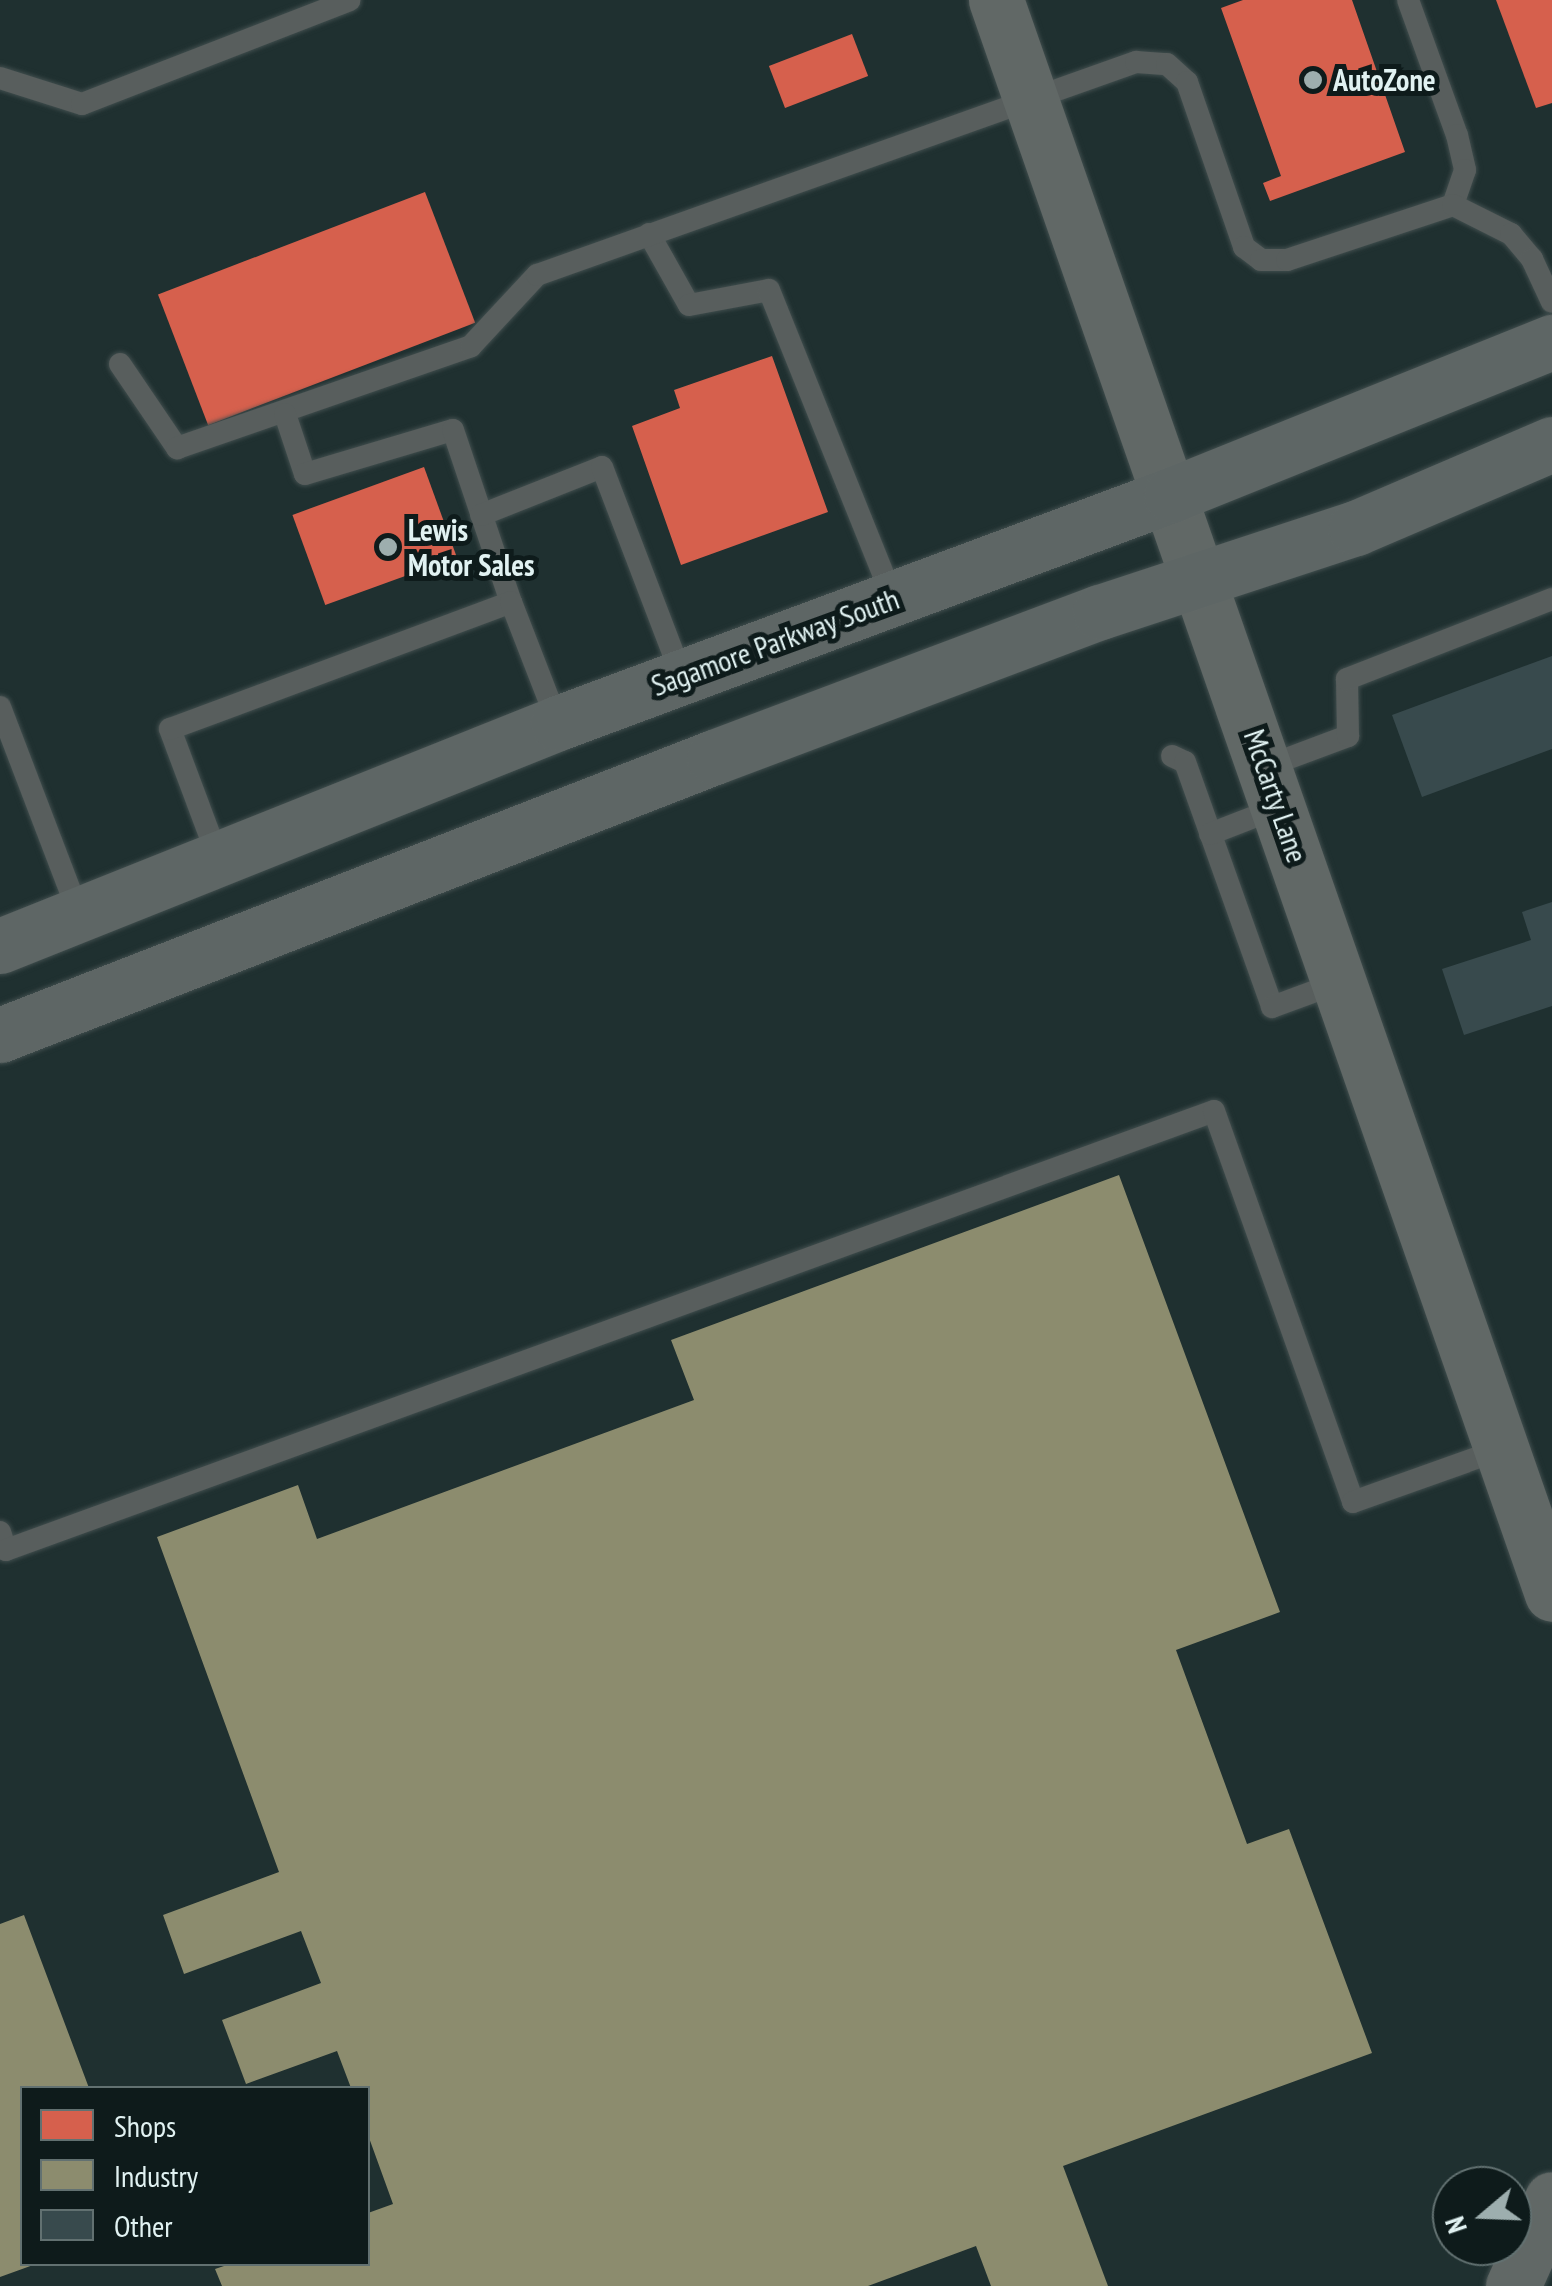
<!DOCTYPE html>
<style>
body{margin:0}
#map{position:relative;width:1552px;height:2286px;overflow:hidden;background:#1f3030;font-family:"PT Sans Narrow",sans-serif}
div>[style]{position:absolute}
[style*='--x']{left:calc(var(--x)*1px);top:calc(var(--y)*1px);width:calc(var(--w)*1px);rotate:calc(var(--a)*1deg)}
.shops>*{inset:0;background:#d6604d;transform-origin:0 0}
.industry>*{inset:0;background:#8c8c6e}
.building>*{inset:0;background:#384a4d}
.roads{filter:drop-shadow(0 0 2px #404d4d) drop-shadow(0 0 2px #404d4d)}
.service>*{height:22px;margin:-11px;padding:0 11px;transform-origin:11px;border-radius:11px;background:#585e5d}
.secondary>*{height:55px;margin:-27.5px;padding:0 27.5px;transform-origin:27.5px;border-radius:27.5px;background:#616866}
.primary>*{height:55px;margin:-27.5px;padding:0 27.5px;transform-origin:27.5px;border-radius:27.5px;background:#5e6665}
.dots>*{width:28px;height:28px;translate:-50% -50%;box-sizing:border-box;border:5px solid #0e1b1b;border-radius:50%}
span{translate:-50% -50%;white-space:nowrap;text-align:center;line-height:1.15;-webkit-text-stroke:10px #0e1b1b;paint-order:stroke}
.poi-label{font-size:30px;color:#e1f2f2;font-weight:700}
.left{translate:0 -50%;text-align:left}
.street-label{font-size:30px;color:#e1f2f2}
.legend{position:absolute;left:20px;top:2086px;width:350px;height:180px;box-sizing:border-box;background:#0e1b1b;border:2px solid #627171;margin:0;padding:12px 18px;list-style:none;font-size:30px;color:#e1f2f2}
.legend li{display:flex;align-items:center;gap:20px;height:50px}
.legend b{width:50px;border:2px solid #627171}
.north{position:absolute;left:1432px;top:2166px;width:100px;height:100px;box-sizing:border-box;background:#0e1b1b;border:2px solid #627171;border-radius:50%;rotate:251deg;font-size:28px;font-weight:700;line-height:40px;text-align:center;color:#e1f2f2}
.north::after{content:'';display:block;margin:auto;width:35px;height:45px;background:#9daeae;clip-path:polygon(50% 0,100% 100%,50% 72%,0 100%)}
</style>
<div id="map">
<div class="shops">
<i style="clip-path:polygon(1243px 0,1352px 0,1405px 152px,1270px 201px,1263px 183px,1281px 176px,1221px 8px)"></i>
<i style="clip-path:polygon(1496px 0,1552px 0,1552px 103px,1536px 108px)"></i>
<i style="left:852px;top:34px;width:45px;height:89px;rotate:69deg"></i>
<i style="left:425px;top:192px;width:140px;height:286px;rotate:69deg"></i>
<i style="clip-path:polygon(772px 356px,828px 512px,681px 565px,632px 426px,680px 408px,674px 390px)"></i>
<i style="left:424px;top:467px;width:96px;height:140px;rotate:70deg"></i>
</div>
<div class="industry">
<i style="clip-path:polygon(1119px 1175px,1280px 1612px,1176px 1650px,1247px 1844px,1289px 1829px,1372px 2053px,1063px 2166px,1108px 2286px,991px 2286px,976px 2246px,868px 2286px,222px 2286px,215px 2269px,230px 2264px,368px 2264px,368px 2213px,393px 2204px,368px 2135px,368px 2088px,351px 2088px,337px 2051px,246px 2084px,222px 2020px,321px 1983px,301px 1931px,184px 1974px,163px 1915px,279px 1872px,157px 1537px,298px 1485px,317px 1539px,694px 1400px,671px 1340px)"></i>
<i style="clip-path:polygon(24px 1915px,89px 2088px,22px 2088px,22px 2264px,36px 2264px,0 2277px,0 1924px)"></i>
</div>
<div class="building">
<i style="clip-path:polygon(1552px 656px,1552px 749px,1422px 797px,1392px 715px)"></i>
<i style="clip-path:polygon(1552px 902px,1552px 1006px,1464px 1035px,1442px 969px,1531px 940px,1522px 912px)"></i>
</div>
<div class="roads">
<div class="service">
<i style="--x:1408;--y:0;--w:144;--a:70.1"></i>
<i style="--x:1457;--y:135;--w:36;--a:77"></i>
<i style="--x:1465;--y:170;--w:37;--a:109"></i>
<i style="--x:0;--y:78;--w:86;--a:17.6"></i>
<i style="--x:82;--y:104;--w:287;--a:-21.2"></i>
<i style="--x:649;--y:234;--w:81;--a:60.6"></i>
<i style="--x:689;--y:305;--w:81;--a:-10.6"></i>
<i style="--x:769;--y:290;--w:332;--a:68.1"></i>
<i style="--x:120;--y:364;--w:102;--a:55.8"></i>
<i style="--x:177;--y:448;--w:311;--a:-19.1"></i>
<i style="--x:471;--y:346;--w:97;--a:-47.1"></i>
<i style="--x:537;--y:275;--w:636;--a:-19.58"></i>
<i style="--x:1136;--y:62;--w:31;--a:4"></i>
<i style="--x:1167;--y:64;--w:27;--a:42"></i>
<i style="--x:1187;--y:82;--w:175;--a:70.9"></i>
<i style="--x:1244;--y:247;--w:21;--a:37"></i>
<i style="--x:1261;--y:260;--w:26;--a:0"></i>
<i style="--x:1287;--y:260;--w:175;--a:-18.3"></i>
<i style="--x:1453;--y:205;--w:65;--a:26.6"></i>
<i style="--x:1511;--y:234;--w:33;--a:50"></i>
<i style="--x:1532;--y:259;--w:47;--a:65.1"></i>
<i style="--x:285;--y:414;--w:63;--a:71.6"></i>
<i style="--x:305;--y:474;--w:154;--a:-16.6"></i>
<i style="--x:453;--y:430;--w:182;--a:71.4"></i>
<i style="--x:481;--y:515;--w:130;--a:-21.6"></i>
<i style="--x:602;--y:467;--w:224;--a:69.1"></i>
<i style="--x:0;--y:707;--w:222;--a:69.1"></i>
<i style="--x:1172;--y:756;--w:14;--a:25"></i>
<i style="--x:1185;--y:762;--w:260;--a:70.4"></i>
<i style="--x:1272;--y:1007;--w:72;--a:-20.2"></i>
<i style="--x:1265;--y:767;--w:89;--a:-20.5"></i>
<i style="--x:1348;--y:736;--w:57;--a:-91"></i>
<i style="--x:1347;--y:679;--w:220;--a:-21.3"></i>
<i style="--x:1210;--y:834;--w:72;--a:-21.2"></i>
<i style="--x:219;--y:860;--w:140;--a:-110.5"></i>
<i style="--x:170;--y:729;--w:364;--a:-20.4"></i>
<i style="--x:511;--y:602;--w:130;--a:68.8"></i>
<i style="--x:0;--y:1532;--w:19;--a:72"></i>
<i style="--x:6;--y:1550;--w:1285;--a:-19.97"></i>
<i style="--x:1214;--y:1111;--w:415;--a:70.4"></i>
<i style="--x:1353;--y:1502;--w:158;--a:-19.6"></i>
</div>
<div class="secondary">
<i style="--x:996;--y:0;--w:1688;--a:70.77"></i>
<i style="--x:1513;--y:2286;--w:95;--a:-65.9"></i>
</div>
<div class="primary">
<i style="--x:0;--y:946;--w:601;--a:-21.78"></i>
<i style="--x:558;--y:723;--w:654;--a:-20.4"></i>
<i style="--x:1171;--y:495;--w:411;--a:-21.9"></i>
<i style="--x:0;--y:1035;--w:766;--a:-21.27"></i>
<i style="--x:714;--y:757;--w:412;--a:-20.6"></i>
<i style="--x:1100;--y:612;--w:269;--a:-18.2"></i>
<i style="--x:1356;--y:528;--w:213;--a:-23.2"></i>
</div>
</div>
<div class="dots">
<i style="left:1313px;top:80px;background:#9daeae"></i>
<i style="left:388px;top:547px;background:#9daeae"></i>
</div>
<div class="poi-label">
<span class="left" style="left:1333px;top:80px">AutoZone</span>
<span class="left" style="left:408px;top:547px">Lewis<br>Motor Sales</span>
</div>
<div class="street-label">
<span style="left:775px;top:642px;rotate:-20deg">Sagamore Parkway South</span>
<span style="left:1276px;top:796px;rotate:71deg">McCarty Lane</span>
</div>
<ul class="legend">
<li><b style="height:28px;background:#d6604d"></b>Shops</li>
<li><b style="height:28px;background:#8c8c6e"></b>Industry</li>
<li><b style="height:28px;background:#384a4d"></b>Other</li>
</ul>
<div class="north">N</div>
</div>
